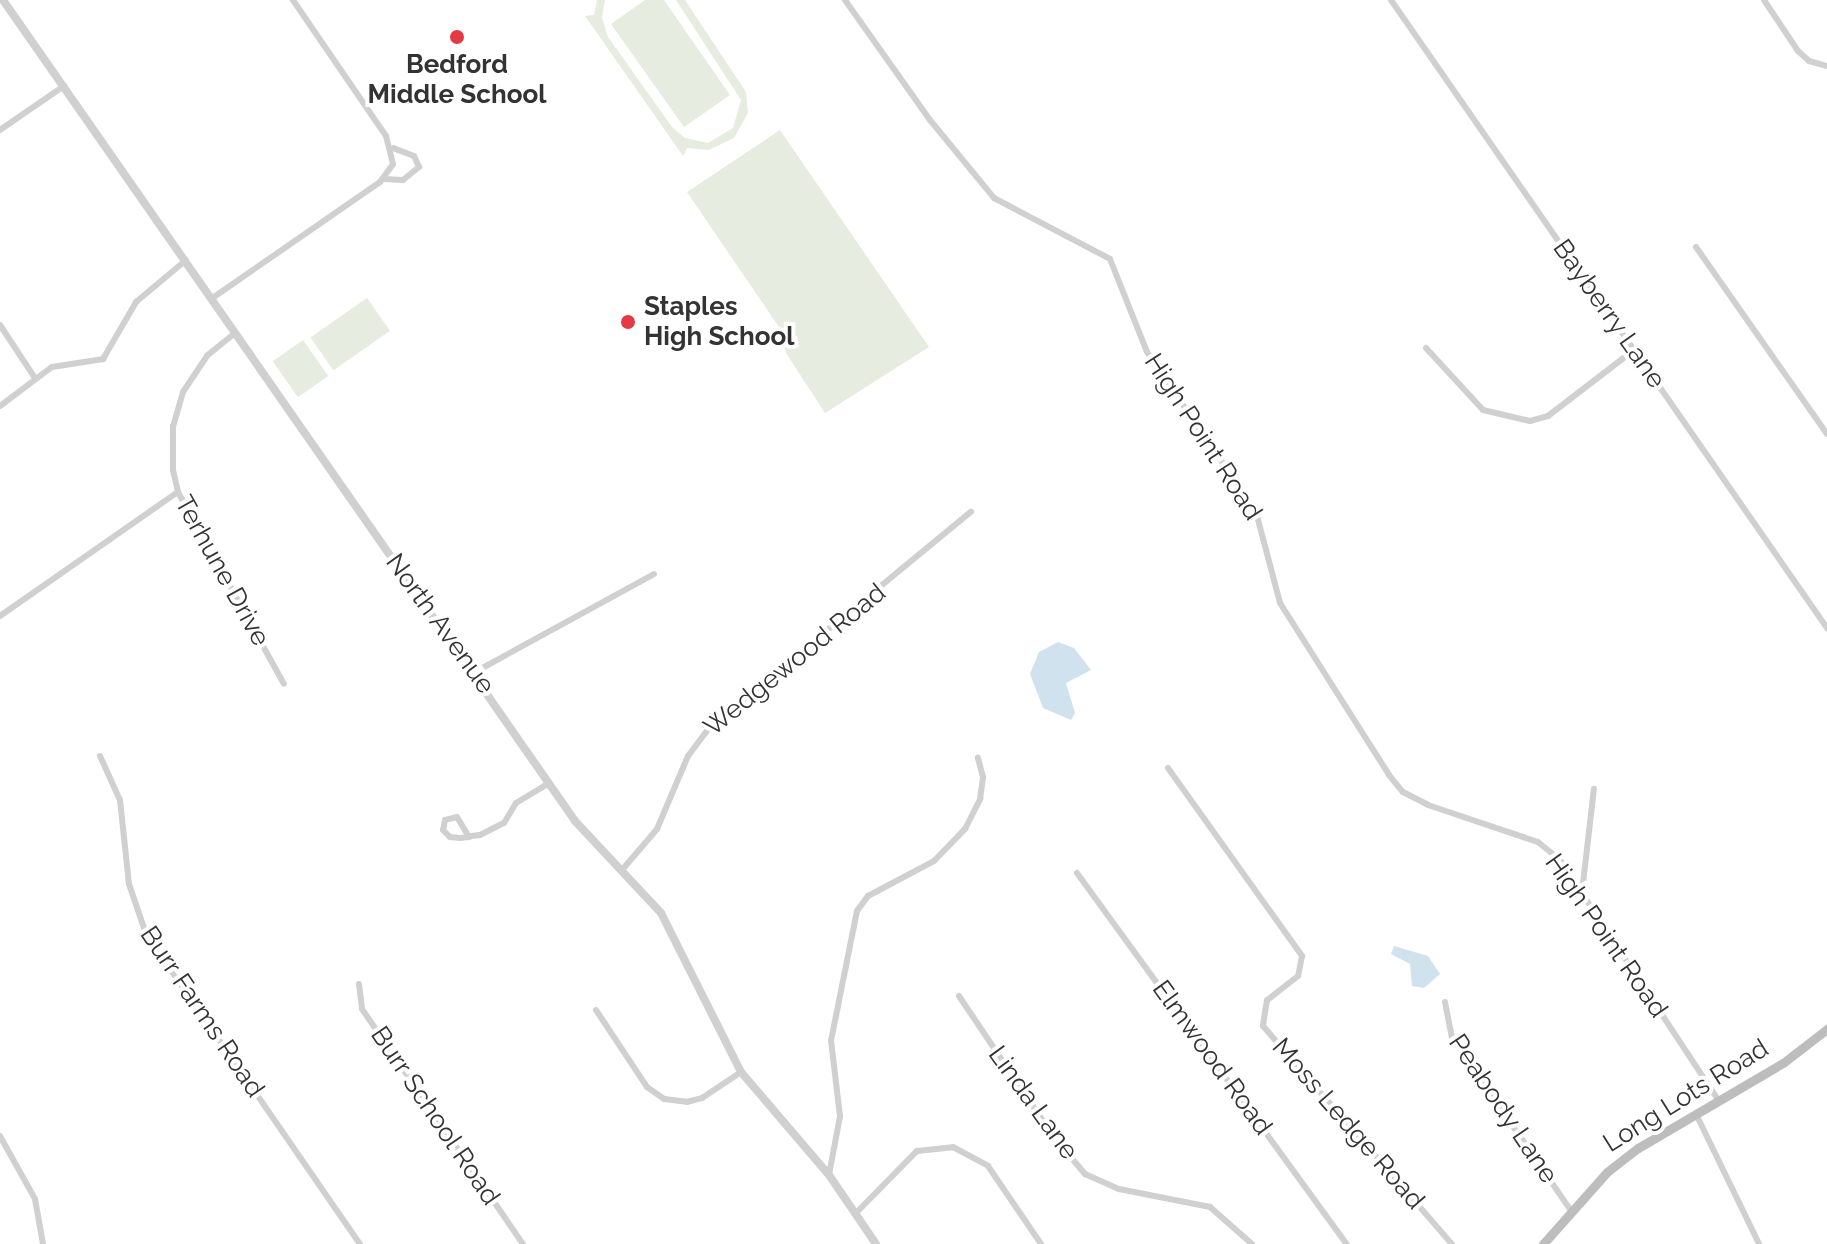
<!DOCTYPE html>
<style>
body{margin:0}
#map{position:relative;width:1827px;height:1244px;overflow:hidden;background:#fff;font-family:Raleway,sans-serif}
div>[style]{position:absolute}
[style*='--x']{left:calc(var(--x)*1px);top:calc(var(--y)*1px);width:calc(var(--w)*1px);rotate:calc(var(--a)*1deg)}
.green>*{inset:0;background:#e6ecdf;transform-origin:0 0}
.water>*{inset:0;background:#cfe2ee}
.minor>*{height:6px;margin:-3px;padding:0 3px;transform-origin:3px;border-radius:3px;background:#d0d0d0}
.tertiary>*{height:8px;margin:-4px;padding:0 4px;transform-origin:4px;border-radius:4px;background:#d0d0d0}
.secondary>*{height:9px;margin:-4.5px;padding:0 4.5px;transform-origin:4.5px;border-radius:4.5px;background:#bdbdbd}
.dots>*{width:22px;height:22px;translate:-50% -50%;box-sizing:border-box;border:4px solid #fff;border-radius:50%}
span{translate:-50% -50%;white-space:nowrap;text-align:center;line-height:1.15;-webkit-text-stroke:8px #fff;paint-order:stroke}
.poi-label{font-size:26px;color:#333;font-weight:700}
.left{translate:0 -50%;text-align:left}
.street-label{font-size:26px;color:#333}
</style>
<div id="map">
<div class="green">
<i style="clip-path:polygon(597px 0,605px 0,602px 18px,608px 37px,672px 127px,685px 138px,708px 143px,733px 128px,741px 100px,676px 0,685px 0,746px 92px,748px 113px,734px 138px,709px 150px,687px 148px,683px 156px,585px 16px,594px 15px)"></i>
<i style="clip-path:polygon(645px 0,664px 0,730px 95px,684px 127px,611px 24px)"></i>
<i style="clip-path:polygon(780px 130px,929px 347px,825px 413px,786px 353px,781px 330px,687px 192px)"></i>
<i style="left:367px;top:298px;width:40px;height:69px;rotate:55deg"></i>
<i style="left:303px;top:340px;width:44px;height:37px;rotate:55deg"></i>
</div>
<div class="water">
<i style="clip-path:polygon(1058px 642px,1074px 648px,1091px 670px,1066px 683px,1075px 713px,1071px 720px,1043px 708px,1030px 674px,1039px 652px)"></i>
<i style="clip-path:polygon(1394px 946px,1428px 956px,1440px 974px,1424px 988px,1412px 986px,1410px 964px,1391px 954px)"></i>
</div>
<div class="minor">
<i style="--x:845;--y:0;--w:147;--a:54.7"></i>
<i style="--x:930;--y:120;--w:101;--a:50.6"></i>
<i style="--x:994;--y:198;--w:131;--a:27.7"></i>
<i style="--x:1110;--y:259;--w:100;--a:68.3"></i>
<i style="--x:1147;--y:352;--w:194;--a:55.7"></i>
<i style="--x:1256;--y:512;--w:94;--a:75.2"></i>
<i style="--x:1280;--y:603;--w:204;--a:57.6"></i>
<i style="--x:1389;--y:775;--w:22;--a:51"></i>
<i style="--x:1403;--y:792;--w:28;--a:27"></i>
<i style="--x:1428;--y:805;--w:116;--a:18.6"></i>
<i style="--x:1538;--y:842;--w:28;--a:39"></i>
<i style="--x:1560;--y:860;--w:287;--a:56.6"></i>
<i style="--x:1391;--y:0;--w:765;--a:55.23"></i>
<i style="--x:1764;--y:0;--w:61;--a:56.3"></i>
<i style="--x:1798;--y:51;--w:15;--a:42"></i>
<i style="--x:1809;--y:61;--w:19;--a:16"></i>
<i style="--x:0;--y:130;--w:78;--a:-34.5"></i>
<i style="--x:384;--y:179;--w:19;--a:3"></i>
<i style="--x:403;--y:180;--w:21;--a:-39"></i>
<i style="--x:419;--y:167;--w:12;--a:-114"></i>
<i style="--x:414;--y:156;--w:22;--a:-159"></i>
<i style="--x:1696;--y:247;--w:228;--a:55"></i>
<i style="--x:211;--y:299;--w:206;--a:-34.7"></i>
<i style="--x:380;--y:182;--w:22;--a:-54"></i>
<i style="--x:393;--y:164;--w:29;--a:-104"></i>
<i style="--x:386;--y:136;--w:165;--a:-124.4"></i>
<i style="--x:0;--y:325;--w:64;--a:56.6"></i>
<i style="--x:235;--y:333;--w:36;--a:141"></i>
<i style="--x:207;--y:356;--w:43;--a:123.7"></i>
<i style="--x:183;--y:392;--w:35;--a:106"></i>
<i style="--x:173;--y:426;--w:44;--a:90"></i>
<i style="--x:173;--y:470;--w:23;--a:77"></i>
<i style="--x:178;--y:492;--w:219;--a:61.1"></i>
<i style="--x:1426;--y:348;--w:84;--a:47.4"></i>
<i style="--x:1483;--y:410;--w:48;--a:13.2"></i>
<i style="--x:1530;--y:421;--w:19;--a:-16"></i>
<i style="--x:1548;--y:416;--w:108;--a:-37.5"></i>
<i style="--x:0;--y:406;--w:65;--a:-36.9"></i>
<i style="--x:52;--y:367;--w:52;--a:-8.9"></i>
<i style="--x:103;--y:359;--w:66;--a:-59.9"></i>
<i style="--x:136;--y:302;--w:65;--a:-40"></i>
<i style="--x:0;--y:616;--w:217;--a:-34.9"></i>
<i style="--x:475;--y:672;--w:204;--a:-28.7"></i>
<i style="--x:100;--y:756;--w:48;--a:65.6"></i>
<i style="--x:120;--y:800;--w:84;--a:83.9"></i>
<i style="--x:129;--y:884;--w:53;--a:71.2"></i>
<i style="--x:146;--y:934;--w:377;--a:55.4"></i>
<i style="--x:1168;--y:768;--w:231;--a:54.5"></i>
<i style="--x:1302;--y:956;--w:20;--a:101"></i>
<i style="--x:1298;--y:976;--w:39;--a:142"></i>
<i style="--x:1267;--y:1000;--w:26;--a:99"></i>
<i style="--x:1263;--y:1026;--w:289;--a:49.1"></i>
<i style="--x:469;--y:837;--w:23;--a:-121"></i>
<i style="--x:457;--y:817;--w:12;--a:166"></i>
<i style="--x:445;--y:820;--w:10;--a:101"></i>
<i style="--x:443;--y:830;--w:10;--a:45"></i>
<i style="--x:450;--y:837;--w:10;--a:6"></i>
<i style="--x:460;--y:838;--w:9;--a:-6"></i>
<i style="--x:469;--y:837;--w:2;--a:-27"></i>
<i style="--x:471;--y:836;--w:9;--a:-6"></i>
<i style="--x:480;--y:835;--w:27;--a:-27"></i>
<i style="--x:504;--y:823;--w:23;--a:-59"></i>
<i style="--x:516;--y:803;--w:39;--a:-31"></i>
<i style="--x:622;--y:870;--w:54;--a:-49.5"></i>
<i style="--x:657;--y:829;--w:79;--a:-67"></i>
<i style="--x:688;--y:756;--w:38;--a:-53"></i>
<i style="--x:711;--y:726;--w:337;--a:-39.5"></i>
<i style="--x:1077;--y:873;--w:459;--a:54"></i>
<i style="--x:1582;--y:892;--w:104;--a:-83.4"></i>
<i style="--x:359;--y:984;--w:25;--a:83"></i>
<i style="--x:362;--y:1009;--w:285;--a:55.6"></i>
<i style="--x:959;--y:996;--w:169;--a:56.1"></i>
<i style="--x:1053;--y:1136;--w:50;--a:49.9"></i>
<i style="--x:1085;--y:1174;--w:37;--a:24"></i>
<i style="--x:1119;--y:1189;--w:93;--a:11.2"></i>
<i style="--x:1210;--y:1207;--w:56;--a:41.4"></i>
<i style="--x:1445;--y:1002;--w:36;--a:79"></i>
<i style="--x:1452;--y:1037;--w:212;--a:55.6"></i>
<i style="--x:596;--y:1010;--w:92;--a:56.5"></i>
<i style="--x:647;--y:1087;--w:21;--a:35"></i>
<i style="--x:664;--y:1099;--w:23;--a:7"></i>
<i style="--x:687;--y:1102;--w:16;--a:-15"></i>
<i style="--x:702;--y:1098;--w:47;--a:-33.7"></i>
<i style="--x:1696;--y:1114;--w:144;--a:64.1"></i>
<i style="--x:0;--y:1136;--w:72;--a:60.9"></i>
<i style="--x:35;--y:1199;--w:46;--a:79.9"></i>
<i style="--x:829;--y:1175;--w:60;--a:-79.4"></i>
<i style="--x:840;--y:1116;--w:76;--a:-96.8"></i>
<i style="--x:831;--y:1041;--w:133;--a:-78.7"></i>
<i style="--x:857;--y:911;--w:19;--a:-54"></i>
<i style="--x:868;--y:896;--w:75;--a:-27.9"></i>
<i style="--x:934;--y:861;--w:45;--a:-45.9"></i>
<i style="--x:965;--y:829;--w:34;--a:-63"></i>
<i style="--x:980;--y:799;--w:22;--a:-82"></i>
<i style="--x:983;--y:777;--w:20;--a:-105"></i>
<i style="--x:856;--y:1213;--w:87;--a:-45.5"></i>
<i style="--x:917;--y:1151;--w:36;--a:-6"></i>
<i style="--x:953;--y:1147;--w:40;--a:28"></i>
<i style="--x:988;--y:1166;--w:94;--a:55.8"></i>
</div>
<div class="tertiary">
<i style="--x:3;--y:0;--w:1001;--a:55.13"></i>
<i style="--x:575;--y:821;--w:126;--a:46.9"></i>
<i style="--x:661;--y:913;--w:178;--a:63.3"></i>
<i style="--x:741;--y:1072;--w:135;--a:49.5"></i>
<i style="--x:829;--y:1175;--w:83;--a:55.7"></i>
</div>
<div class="secondary">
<i style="--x:1543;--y:1244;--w:96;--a:-48.4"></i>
<i style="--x:1607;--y:1172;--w:39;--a:-38"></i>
<i style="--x:1638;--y:1148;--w:168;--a:-30.4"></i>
<i style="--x:1783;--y:1063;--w:56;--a:-37.7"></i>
</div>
<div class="dots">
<i style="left:457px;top:37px;background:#e63946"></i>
<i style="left:628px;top:322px;background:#e63946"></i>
</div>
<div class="poi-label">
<span style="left:457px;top:80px">Bedford<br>Middle School</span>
<span class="left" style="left:644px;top:322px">Staples<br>High School</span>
</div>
<div class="street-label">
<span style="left:1609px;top:314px;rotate:55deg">Bayberry Lane</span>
<span style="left:1203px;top:437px;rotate:57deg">High Point Road</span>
<span style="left:222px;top:571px;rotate:61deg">Terhune Drive</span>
<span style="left:440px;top:624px;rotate:54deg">North Avenue</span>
<span style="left:795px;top:660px;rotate:-39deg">Wedgewood Road</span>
<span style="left:1606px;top:936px;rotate:55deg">High Point Road</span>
<span style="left:202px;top:1012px;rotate:56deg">Burr Farms Road</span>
<span style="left:1212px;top:1058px;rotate:54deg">Elmwood Road</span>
<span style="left:1686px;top:1096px;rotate:-32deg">Long Lots Road</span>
<span style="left:1033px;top:1103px;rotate:54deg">Linda Lane</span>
<span style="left:1503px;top:1109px;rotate:56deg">Peabody Lane</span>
<span style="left:435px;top:1116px;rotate:56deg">Burr School Road</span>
<span style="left:1348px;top:1124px;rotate:49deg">Moss Ledge Road</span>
</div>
</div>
